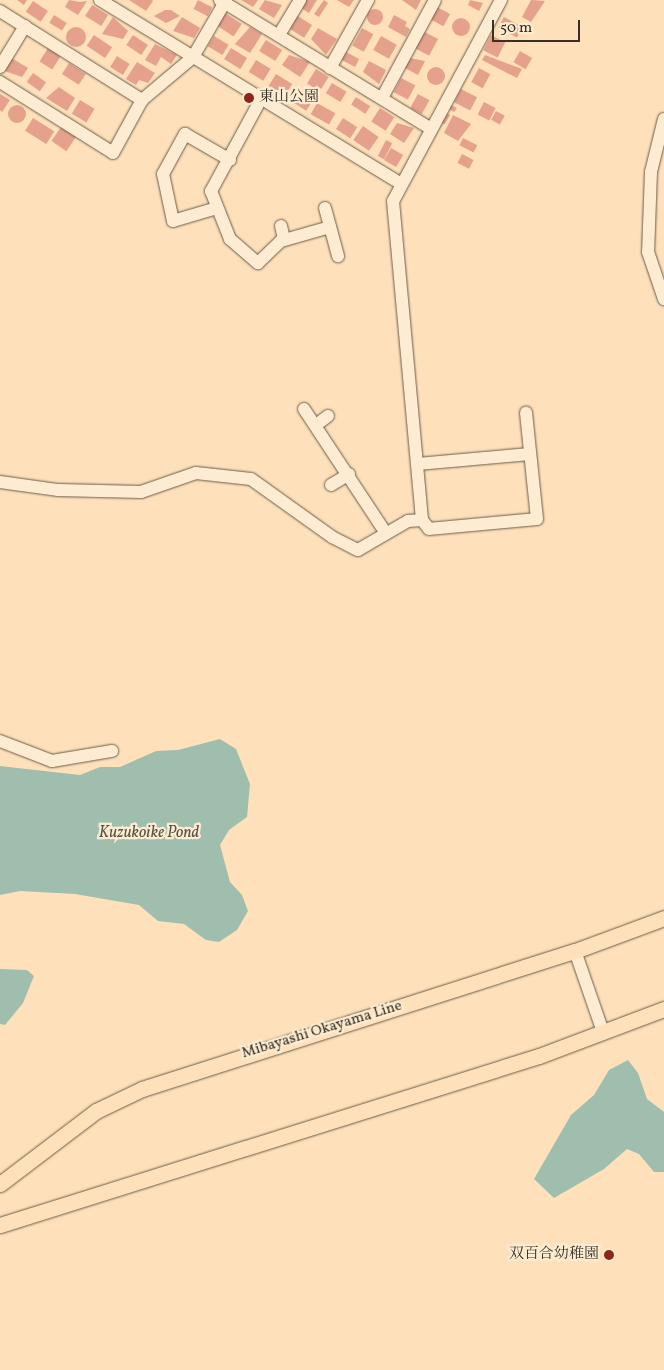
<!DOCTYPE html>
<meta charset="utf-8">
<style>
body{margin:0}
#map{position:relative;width:664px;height:1370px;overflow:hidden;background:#fee1ba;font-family:Vollkorn,"Noto Serif JP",serif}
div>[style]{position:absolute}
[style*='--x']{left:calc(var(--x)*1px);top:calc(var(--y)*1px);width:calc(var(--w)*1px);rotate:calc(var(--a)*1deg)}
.water>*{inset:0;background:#a0beae}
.building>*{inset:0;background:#e5a18c;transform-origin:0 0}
.round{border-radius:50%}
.roads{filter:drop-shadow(0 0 1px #6a5c4a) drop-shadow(0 0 1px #6a5c4a)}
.minor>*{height:12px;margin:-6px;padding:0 6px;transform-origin:6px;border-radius:6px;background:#feecd2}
.major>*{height:15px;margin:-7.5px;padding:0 7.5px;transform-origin:7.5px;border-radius:7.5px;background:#fee1ba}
.dots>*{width:14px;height:14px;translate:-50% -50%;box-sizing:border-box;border:2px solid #feecd2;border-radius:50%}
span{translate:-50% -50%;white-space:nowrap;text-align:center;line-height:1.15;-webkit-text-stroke:4.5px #feecd2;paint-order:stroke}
.poi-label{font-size:15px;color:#383024}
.left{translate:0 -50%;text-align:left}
.right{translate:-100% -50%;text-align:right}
.street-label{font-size:15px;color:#383024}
.water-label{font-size:16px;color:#525446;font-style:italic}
.scale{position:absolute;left:492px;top:20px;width:88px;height:22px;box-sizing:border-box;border:2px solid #383024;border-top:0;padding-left:6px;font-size:15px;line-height:18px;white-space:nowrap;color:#383024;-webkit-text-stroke:4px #feecd2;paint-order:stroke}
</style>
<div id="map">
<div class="water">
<i style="clip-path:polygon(220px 739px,236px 749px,250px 784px,247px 817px,229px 830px,220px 845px,230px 882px,242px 895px,248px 911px,237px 930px,219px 942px,206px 940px,184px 924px,158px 921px,139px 905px,75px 894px,20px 891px,0 895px,0 766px,80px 775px,100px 767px,120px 767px,156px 751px,178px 750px)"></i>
<i style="clip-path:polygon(0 969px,27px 970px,34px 976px,23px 1003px,5px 1025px,0 1024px)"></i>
<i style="clip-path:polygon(628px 1060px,638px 1073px,647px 1099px,664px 1112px,664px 1172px,654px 1172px,639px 1154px,627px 1149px,604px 1169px,554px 1198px,534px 1179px,571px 1115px,594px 1095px,609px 1070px)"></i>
</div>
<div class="building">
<i style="clip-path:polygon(17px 0,27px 0,24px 5px)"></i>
<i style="clip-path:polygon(69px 0,80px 2px,87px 1px,78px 15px,65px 7px)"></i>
<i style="clip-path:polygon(129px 0,152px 0,153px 1px,146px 11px)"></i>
<i style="left:198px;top:0;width:16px;height:10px;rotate:27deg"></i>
<i style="clip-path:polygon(241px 0,258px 0,253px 7px)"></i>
<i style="clip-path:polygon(265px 0,282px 5px,274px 18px,259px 9px)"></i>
<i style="clip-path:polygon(306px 0,317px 0,309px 13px,301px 8px)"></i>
<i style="clip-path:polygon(324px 0,328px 3px,319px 17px,314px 14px)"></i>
<i style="clip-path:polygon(337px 0,354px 0,349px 7px)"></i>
<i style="clip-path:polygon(402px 0,421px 0,416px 10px)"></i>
<i style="clip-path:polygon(470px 0,483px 3px,479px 11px,468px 5px)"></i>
<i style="clip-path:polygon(531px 0,545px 1px,531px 22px,522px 17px)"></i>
<i style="left:33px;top:1px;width:18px;height:13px;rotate:34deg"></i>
<i style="left:92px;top:5px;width:19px;height:13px;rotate:32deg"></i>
<i style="left:435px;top:6px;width:17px;height:14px;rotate:28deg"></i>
<i class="round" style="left:367px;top:9px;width:16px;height:16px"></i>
<i style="clip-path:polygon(165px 10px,171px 10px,180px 16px,166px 23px,154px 16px)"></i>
<i style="left:225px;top:13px;width:20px;height:15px;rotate:33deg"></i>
<i style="left:54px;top:15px;width:15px;height:9px;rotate:32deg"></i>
<i style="left:296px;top:15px;width:19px;height:15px;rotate:32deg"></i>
<i style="clip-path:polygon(394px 15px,407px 22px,405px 26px,410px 29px,406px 37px,388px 27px)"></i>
<i style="clip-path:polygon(113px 17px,128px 31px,123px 39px,102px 34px)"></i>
<i style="clip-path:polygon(182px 17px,200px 28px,194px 38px,173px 31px)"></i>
<i style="left:504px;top:17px;width:21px;height:12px;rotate:28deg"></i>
<i class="round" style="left:452px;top:18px;width:18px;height:18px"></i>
<i class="round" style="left:66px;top:27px;width:20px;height:20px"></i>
<i style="clip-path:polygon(250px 27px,262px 34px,250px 53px,235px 44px)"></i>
<i style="clip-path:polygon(318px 28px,337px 39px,326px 55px,311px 39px)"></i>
<i style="left:362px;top:28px;width:13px;height:20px;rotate:29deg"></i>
<i style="left:423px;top:31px;width:17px;height:19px;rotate:28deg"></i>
<i style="left:94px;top:35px;width:22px;height:13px;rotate:34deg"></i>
<i style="left:133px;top:35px;width:18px;height:12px;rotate:34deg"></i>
<i style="left:491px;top:35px;width:16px;height:17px;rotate:27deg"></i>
<i style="left:214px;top:36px;width:17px;height:12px;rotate:31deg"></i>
<i style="left:381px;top:36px;width:18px;height:16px;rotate:29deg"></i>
<i style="left:266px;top:40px;width:19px;height:13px;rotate:32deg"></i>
<i style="clip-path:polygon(155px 44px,177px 55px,171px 64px,161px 57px,156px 66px,145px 60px)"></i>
<i style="left:48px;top:48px;width:15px;height:16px;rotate:32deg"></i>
<i style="left:231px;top:48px;width:19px;height:13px;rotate:32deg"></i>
<i style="left:520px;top:51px;width:14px;height:13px;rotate:30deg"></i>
<i style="left:346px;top:52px;width:15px;height:9px;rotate:28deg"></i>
<i style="clip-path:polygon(289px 55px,310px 62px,300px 77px,282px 65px)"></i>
<i style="clip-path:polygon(485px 55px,522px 69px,517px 78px,482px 60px)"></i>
<i style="left:117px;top:56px;width:15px;height:13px;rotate:32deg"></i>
<i style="clip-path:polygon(10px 57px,28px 68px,22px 77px,2px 70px)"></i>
<i style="clip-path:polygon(410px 58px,425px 61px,418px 75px,405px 68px)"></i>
<i style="left:256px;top:60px;width:17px;height:14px;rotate:31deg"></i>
<i style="clip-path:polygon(369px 61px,386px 70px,379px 84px,363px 72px)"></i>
<i style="clip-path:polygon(137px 62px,155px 73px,148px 83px,139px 80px,136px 85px,126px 79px)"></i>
<i style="left:69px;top:63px;width:20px;height:13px;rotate:33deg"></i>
<i class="round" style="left:427px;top:67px;width:18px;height:18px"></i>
<i style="left:479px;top:68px;width:13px;height:16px;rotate:29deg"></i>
<i style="left:316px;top:69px;width:15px;height:17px;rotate:32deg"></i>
<i style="left:33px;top:73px;width:16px;height:11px;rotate:35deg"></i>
<i style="left:276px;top:74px;width:19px;height:17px;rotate:32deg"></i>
<i style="left:401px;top:78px;width:16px;height:16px;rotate:27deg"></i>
<i style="left:332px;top:83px;width:17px;height:12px;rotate:31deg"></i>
<i style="clip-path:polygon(59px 87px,75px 98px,67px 111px,46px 98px)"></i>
<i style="left:297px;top:88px;width:20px;height:14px;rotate:33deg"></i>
<i style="left:461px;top:89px;width:18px;height:15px;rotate:27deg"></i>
<i style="clip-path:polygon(0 94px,10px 100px,2px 112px,0 110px)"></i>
<i style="left:418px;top:94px;width:13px;height:16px;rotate:29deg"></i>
<i style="left:356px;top:97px;width:17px;height:9px;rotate:33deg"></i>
<i style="left:80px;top:100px;width:17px;height:16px;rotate:31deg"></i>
<i style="left:484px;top:102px;width:13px;height:14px;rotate:27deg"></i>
<i style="left:317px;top:103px;width:21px;height:13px;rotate:29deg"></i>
<i style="clip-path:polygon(449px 104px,457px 108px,454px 112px,447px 108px)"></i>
<i class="round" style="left:8px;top:105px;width:18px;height:18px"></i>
<i style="left:380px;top:108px;width:17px;height:16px;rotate:33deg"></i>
<i style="left:496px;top:111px;width:10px;height:10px;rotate:29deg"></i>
<i style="left:445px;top:112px;width:6px;height:11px;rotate:31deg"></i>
<i style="clip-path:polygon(453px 115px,471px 124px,458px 141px,444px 133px)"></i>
<i style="left:33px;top:118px;width:25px;height:15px;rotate:32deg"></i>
<i style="left:343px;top:118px;width:17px;height:13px;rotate:33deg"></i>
<i style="clip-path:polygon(397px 123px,414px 128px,404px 143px,390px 134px)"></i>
<i style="left:363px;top:126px;width:19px;height:17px;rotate:35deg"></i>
<i style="left:61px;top:127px;width:18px;height:17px;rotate:34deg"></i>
<i style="left:463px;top:138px;width:16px;height:8px;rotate:27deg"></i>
<i style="left:386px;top:140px;width:7px;height:18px;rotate:27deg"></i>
<i style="left:391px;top:148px;width:14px;height:14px;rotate:30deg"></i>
<i style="left:462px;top:154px;width:13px;height:10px;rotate:27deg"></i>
</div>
<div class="roads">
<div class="minor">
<i style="--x:100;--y:0;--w:351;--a:31.4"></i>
<i style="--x:220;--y:0;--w:246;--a:31.4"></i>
<i style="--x:501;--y:0;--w:228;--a:118.2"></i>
<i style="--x:393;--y:201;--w:320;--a:84.8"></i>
<i style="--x:422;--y:520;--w:11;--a:52"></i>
<i style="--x:429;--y:529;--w:108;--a:-5.3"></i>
<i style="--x:537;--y:519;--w:107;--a:-95.9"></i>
<i style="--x:0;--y:11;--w:168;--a:32.1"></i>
<i style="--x:142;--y:100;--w:67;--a:-40.1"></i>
<i style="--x:193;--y:57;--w:66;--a:-59.9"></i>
<i style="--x:279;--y:35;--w:41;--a:-59"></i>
<i style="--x:0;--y:67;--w:48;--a:-58.6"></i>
<i style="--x:330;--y:68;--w:78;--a:-60.8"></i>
<i style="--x:0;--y:82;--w:133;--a:32.1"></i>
<i style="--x:113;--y:153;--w:60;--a:-61.3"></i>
<i style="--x:382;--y:98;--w:111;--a:-61.6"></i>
<i style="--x:261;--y:99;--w:105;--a:118.5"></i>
<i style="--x:211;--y:191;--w:52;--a:68.4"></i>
<i style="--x:230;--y:239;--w:37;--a:41"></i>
<i style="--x:258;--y:263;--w:32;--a:-44"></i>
<i style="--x:281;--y:241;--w:51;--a:-15.9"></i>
<i style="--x:664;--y:119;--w:55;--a:103.8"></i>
<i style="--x:651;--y:172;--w:80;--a:92.1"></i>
<i style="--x:648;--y:252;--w:50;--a:71.2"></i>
<i style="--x:217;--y:208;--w:46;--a:163.5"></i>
<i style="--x:173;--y:221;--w:48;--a:-102"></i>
<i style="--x:163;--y:174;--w:46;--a:-61.2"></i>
<i style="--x:185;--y:134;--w:52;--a:30"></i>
<i style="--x:325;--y:208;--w:50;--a:74.8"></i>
<i style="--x:281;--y:226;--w:13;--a:77"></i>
<i style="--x:304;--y:409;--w:147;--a:56.6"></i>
<i style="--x:316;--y:425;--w:15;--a:-37"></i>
<i style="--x:418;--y:464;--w:112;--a:-5.1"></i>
<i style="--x:0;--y:482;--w:59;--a:7.9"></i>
<i style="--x:58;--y:490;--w:83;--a:1.4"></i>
<i style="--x:141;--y:492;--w:58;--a:-19.1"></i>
<i style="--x:196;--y:473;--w:55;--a:6.2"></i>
<i style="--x:251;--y:479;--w:100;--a:35.6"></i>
<i style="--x:332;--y:537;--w:29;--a:27"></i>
<i style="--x:358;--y:550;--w:58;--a:-30.1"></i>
<i style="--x:408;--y:521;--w:14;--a:-4"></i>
<i style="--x:331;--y:485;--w:21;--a:-31"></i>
<i style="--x:0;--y:741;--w:56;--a:21"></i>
<i style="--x:52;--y:761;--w:61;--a:-9.5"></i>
<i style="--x:575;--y:951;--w:86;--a:70.9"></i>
</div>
<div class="major">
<i style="--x:0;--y:1184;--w:121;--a:-37.2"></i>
<i style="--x:96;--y:1111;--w:51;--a:-25.6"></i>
<i style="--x:142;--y:1089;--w:454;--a:-17.7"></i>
<i style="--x:575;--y:951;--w:95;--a:-20.3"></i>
<i style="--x:0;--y:1225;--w:565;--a:-17.41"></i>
<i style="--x:539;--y:1056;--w:134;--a:-20.6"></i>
</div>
</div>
<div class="dots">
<i style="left:249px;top:98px;background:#8f2418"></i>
<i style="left:609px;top:1255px;background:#8f2418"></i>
</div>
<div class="poi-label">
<span class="left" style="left:259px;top:98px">東山公園</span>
<span class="right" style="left:599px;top:1255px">双百合幼稚園</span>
</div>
<div class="street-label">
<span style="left:322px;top:1030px;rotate:-17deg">Mibayashi Okayama Line</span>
</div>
<div class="water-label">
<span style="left:149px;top:833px">Kuzukoike Pond</span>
</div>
<div class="scale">50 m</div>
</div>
